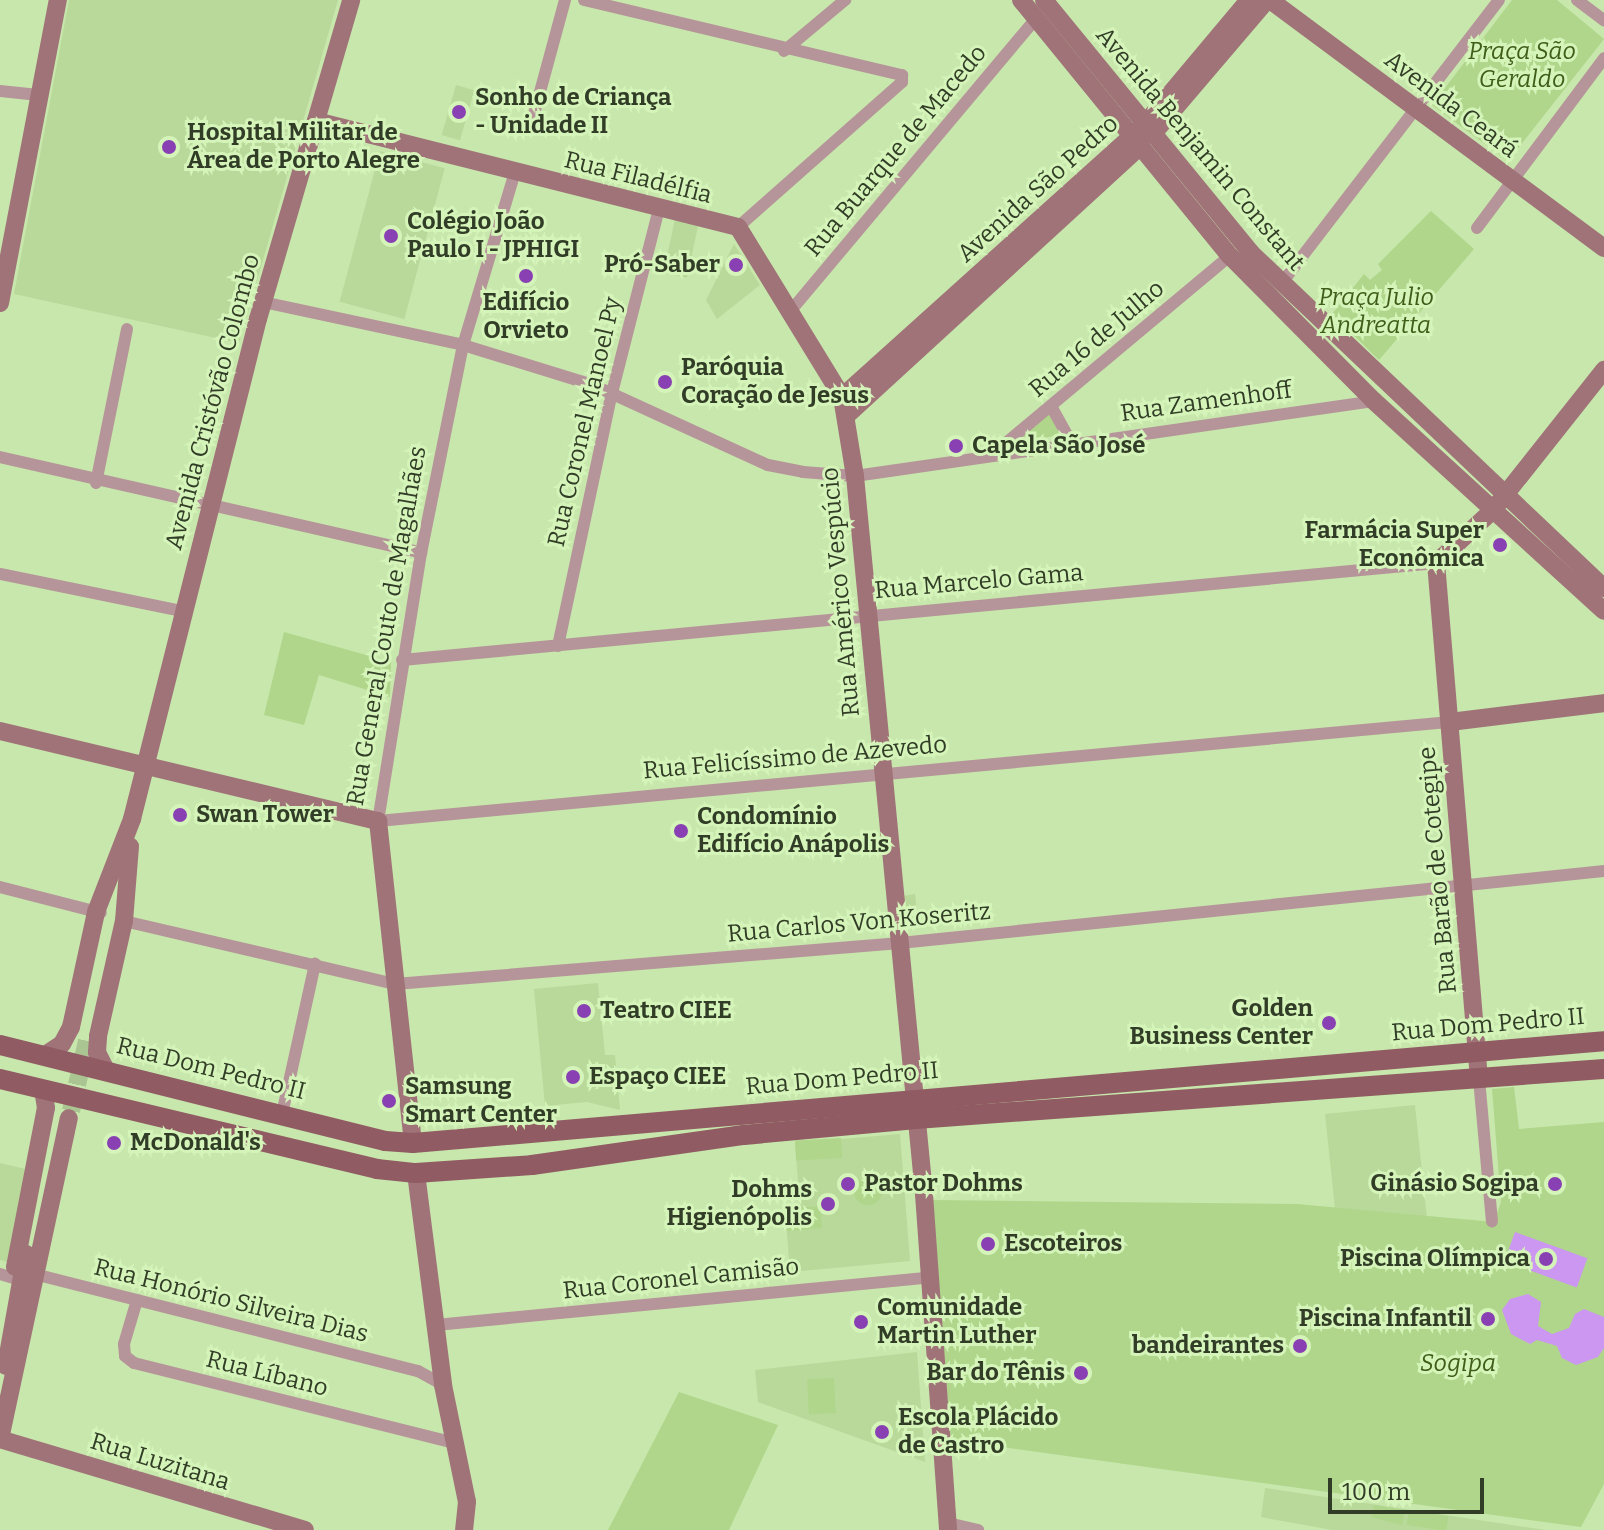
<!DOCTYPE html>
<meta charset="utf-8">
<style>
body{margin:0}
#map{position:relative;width:1604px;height:1530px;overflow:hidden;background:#c8e7ac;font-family:Bitter,serif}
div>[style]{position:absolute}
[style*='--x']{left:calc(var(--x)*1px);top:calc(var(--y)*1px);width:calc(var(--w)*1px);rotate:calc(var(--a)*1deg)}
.built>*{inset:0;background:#b9d99a;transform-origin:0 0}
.green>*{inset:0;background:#afd68a;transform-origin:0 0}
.round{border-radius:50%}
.water>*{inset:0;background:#cc97f1;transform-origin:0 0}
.secondary-tunnel>*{height:18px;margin-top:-9px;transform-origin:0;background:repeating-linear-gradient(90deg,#aac591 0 18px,transparent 0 27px)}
.street>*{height:12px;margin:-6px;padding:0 6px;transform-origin:6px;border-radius:6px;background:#b59599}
.secondary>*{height:18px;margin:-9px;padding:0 9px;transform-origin:9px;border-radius:9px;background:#a07379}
.primary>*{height:20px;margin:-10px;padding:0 10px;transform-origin:10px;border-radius:10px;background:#905b63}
.dots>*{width:22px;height:22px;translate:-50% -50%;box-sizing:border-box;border:4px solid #d5f4b9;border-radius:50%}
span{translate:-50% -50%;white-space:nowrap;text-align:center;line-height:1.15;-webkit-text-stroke:6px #d5f4b9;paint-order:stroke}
.park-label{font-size:24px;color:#405e1a;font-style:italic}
.poi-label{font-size:24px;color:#313d26;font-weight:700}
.left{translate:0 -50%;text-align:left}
.right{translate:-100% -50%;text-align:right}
.street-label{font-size:24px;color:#313d26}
.scale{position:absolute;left:1328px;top:1478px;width:156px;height:36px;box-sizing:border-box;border:4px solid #313d26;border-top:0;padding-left:10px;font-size:24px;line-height:28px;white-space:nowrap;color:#313d26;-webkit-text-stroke:6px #d5f4b9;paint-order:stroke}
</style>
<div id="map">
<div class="built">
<i style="clip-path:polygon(69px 0,338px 0,239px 343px,14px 294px)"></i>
<i style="left:456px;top:85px;width:19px;height:52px;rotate:16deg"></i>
<i style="left:380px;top:151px;width:67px;height:156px;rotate:15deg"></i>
<i style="left:675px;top:219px;width:24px;height:55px;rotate:12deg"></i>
<i style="clip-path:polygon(734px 244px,760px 285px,717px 319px,706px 300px)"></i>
<i style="clip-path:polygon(915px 894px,918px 920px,904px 921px,903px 896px)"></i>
<i style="clip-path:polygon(598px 983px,605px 1055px,615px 1055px,620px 1110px,587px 1102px,545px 1106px,534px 989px)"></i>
<i style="clip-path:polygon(1415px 1105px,1427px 1219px,1335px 1209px,1325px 1114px)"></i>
<i style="clip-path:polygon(900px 1134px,910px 1261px,790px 1272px,785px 1209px,800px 1207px,795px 1143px)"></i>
<i style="clip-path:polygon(0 1163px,30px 1170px,7px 1262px,0 1260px)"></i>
<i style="clip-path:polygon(917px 1352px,925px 1462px,758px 1402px,755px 1370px)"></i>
<i style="clip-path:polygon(1265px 1488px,1545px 1530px,1332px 1530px,1261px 1517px)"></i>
</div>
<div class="green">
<i style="clip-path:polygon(1512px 0,1557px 0,1604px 39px,1508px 161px,1432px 105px)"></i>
<i style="clip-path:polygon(1431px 211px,1474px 249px,1379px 360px,1332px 314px,1364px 274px,1370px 280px,1382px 270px,1378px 264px)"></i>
<i style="clip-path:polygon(1049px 413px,1060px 435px,1013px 443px)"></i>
<i style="clip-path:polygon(284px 632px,391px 662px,390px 697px,319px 675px,304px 725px,264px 715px)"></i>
<i style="clip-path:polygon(1514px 1087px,1519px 1129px,1604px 1122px,1604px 1484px,1581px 1527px,951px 1440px,931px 1200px,1297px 1204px,1494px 1222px,1501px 1202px,1492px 1089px)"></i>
<i style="left:841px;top:1138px;width:20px;height:46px;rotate:87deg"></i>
<i class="round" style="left:854px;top:1177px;width:28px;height:28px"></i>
<i style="left:820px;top:1206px;width:22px;height:35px;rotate:85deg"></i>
<i style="left:834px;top:1378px;width:35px;height:27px;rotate:87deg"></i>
<i style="clip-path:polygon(679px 1392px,778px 1425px,729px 1530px,608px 1530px)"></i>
<i style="clip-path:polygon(1374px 1505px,1405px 1510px,1402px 1525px,1371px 1517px)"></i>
<i style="left:1409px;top:1510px;width:40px;height:15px;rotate:9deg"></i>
</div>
<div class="water">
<i style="left:1515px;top:1232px;width:77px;height:31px;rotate:20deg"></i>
<i style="clip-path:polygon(1528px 1294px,1541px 1302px,1538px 1326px,1552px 1334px,1569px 1328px,1575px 1314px,1584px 1309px,1604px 1317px,1604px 1348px,1598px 1357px,1576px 1365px,1562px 1358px,1557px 1346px,1537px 1340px,1530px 1344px,1511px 1334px,1502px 1310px,1510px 1299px)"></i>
</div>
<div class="secondary-tunnel">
<i style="--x:71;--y:1111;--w:72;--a:-77.1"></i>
</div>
<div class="street">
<i style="--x:584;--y:0;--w:327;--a:13.3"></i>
<i style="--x:902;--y:75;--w:7;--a:90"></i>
<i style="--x:902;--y:82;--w:219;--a:138.5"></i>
<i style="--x:1577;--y:0;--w:34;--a:37"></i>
<i style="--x:784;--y:51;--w:80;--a:-39.9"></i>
<i style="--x:0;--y:91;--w:39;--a:6"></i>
<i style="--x:534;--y:114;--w:118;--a:-74.8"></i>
<i style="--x:515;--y:172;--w:181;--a:106.7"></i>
<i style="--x:463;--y:345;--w:212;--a:101.4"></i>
<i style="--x:421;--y:553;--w:271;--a:99.1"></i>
<i style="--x:378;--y:821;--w:1077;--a:-5.28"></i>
<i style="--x:1477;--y:228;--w:212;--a:-53.2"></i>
<i style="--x:1281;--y:284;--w:358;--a:-52.5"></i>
<i style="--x:263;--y:302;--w:205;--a:12.1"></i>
<i style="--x:463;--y:345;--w:136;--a:17.1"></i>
<i style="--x:593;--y:385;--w:192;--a:24.6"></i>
<i style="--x:768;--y:465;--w:36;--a:11"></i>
<i style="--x:803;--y:472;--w:52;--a:4.4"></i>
<i style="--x:855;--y:476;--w:524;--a:-8.22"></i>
<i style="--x:788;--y:314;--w:388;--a:-50"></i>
<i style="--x:1051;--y:406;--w:41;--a:60.9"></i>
<i style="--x:994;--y:453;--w:307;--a:-39.9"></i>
<i style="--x:0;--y:457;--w:432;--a:12.8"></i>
<i style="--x:96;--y:483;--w:157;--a:-78.6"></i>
<i style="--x:0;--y:574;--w:186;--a:11.5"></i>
<i style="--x:558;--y:646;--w:259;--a:-78"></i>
<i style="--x:612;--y:393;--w:190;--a:-75.7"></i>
<i style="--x:402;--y:660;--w:1039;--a:-5.36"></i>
<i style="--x:0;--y:887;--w:104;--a:14.4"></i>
<i style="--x:124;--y:921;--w:278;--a:13.1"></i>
<i style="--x:395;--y:984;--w:507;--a:-4.64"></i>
<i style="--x:900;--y:943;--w:708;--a:-5.84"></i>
<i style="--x:1479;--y:1079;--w:143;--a:84.8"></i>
<i style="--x:282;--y:1114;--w:154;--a:-77.6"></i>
<i style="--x:0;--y:1274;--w:14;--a:17"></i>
<i style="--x:34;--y:1274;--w:396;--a:14.2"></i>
<i style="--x:418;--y:1371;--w:29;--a:29"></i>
<i style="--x:137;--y:1300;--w:46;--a:106.5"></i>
<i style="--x:124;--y:1344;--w:12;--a:85"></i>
<i style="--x:125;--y:1356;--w:11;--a:38"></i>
<i style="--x:134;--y:1363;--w:331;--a:14"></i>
<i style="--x:436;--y:1325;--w:497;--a:-5.5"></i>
<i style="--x:948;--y:1523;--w:31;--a:13"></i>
</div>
<div class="secondary">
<i style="--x:1021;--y:0;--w:330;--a:50.8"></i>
<i style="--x:1230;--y:256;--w:204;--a:45.2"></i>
<i style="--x:1374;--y:401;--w:311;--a:42.4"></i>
<i style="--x:1044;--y:0;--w:327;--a:50.7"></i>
<i style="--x:1251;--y:253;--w:487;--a:43.5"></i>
<i style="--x:1270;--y:0;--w:416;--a:36.6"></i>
<i style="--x:316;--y:121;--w:435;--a:14.1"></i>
<i style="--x:738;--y:227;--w:199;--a:58.5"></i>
<i style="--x:842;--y:397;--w:80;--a:80.7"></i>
<i style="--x:855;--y:476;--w:721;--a:84.51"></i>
<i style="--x:924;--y:1194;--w:337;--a:85.9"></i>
<i style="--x:1152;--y:135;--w:177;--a:-49.6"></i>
<i style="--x:0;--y:303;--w:309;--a:-79.2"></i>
<i style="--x:842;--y:397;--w:406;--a:-42"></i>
<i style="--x:1144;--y:125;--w:163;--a:-50"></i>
<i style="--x:848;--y:414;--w:395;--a:-42.5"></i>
<i style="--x:1450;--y:722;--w:155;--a:-7"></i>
<i style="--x:0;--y:731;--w:389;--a:13.4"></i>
<i style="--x:378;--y:821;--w:324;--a:83.8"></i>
<i style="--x:45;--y:1055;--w:20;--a:-33"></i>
<i style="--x:62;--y:1044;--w:19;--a:-62"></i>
<i style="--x:71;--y:1027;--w:118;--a:-77.7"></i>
<i style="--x:96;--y:912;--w:100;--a:-68.8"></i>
<i style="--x:132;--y:819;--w:516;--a:-75.86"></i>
<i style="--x:258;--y:319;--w:332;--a:-73.7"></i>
<i style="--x:106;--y:1070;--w:20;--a:-117"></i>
<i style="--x:97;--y:1052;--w:16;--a:-86"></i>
<i style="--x:98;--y:1036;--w:118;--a:-77.3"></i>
<i style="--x:124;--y:921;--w:75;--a:-85.4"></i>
<i style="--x:1479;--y:1079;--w:518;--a:-94.76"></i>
<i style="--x:1436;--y:563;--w:78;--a:-42.9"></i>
<i style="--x:1493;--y:510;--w:179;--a:-51.6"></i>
<i style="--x:416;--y:1173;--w:214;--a:82.7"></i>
<i style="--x:443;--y:1385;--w:119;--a:78.4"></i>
<i style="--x:467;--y:1502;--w:28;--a:96"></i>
<i style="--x:15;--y:1267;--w:162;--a:-79"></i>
<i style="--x:46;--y:1108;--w:18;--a:-99"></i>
<i style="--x:6;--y:1366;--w:114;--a:-79.9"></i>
<i style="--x:0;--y:1439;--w:328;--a:-77.9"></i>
<i style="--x:0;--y:1439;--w:318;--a:16.6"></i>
</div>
<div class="primary">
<i style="--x:0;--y:1045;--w:397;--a:14"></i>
<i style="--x:385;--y:1141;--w:28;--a:4"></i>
<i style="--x:413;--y:1143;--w:1195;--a:-4.89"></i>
<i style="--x:0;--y:1079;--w:388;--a:13.4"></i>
<i style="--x:377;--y:1169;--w:39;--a:6"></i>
<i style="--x:416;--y:1173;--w:116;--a:-3.9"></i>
<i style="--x:532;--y:1165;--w:214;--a:-8.1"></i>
<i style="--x:744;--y:1135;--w:173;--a:-5.3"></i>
<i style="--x:916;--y:1119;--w:690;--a:-4.16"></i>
</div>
<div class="dots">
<i style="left:459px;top:112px;background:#8840b3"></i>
<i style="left:169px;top:147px;background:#8840b3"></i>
<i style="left:391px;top:236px;background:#8840b3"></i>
<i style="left:736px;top:265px;background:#8840b3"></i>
<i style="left:526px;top:276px;background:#8840b3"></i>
<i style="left:665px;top:382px;background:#8840b3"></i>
<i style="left:956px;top:446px;background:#8840b3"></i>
<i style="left:1500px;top:545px;background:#8840b3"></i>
<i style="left:180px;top:815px;background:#8840b3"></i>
<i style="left:681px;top:831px;background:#8840b3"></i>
<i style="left:584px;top:1011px;background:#8840b3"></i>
<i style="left:1329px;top:1023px;background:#8840b3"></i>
<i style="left:573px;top:1077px;background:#8840b3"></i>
<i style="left:389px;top:1101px;background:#8840b3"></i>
<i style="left:114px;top:1143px;background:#8840b3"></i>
<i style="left:848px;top:1184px;background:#8840b3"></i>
<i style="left:1555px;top:1184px;background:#8840b3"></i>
<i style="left:828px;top:1204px;background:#8840b3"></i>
<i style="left:988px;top:1244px;background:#8840b3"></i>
<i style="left:1546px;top:1259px;background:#8840b3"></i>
<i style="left:1488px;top:1319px;background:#8840b3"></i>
<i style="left:861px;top:1322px;background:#8840b3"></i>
<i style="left:1300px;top:1346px;background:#8840b3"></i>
<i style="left:1081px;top:1373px;background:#8840b3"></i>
<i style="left:882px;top:1432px;background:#8840b3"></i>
</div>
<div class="park-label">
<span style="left:1522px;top:66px">Praça São<br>Geraldo</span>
<span style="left:1376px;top:312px">Praça Julio<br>Andreatta</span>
<span style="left:1458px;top:1364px">Sogipa</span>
</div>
<div class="poi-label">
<span class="left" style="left:475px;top:112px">Sonho de Criança<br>- Unidade II</span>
<span class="left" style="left:187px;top:147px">Hospital Militar de<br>Área de Porto Alegre</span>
<span class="left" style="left:407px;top:236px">Colégio João<br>Paulo I - JPHIGI</span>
<span class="right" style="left:720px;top:265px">Pró-Saber</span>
<span style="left:526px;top:317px">Edifício<br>Orvieto</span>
<span class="left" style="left:681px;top:382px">Paróquia<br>Coração de Jesus</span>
<span class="left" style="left:972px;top:446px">Capela São José</span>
<span class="right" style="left:1484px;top:545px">Farmácia Super<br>Econômica</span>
<span class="left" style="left:196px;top:815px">Swan Tower</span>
<span class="left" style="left:697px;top:831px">Condomínio<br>Edifício Anápolis</span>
<span class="right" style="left:1313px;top:1023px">Golden<br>Business Center</span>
<span class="left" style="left:600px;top:1011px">Teatro CIEE</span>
<span class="left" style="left:589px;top:1077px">Espaço CIEE</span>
<span class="left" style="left:405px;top:1101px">Samsung<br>Smart Center</span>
<span class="left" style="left:130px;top:1143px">McDonald's</span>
<span class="left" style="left:864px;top:1184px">Pastor Dohms</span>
<span class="right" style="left:1539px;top:1184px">Ginásio Sogipa</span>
<span class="right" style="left:812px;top:1204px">Dohms<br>Higienópolis</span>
<span class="left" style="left:1004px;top:1244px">Escoteiros</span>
<span class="right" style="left:1530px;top:1259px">Piscina Olímpica</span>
<span class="left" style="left:877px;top:1322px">Comunidade<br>Martin Luther</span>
<span class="right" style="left:1472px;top:1319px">Piscina Infantil</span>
<span class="right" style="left:1284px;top:1346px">bandeirantes</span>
<span class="right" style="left:1065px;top:1373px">Bar do Tênis</span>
<span class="left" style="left:898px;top:1432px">Escola Plácido<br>de Castro</span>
</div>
<div class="street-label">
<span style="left:1451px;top:105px;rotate:37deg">Avenida Ceará</span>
<span style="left:1200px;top:149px;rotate:50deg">Avenida Benjamin Constant</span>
<span style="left:896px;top:151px;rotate:-50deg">Rua Buarque de Macedo</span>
<span style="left:638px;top:178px;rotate:14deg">Rua Filadélfia</span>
<span style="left:1038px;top:189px;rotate:-42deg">Avenida São Pedro</span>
<span style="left:1097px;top:339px;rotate:-40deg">Rua 16 de Julho</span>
<span style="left:213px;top:402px;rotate:-75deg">Avenida Cristóvão Colombo</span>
<span style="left:1206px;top:402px;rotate:-8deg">Rua Zamenhoff</span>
<span style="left:585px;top:422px;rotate:-77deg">Rua Coronel Manoel Py</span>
<span style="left:979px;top:582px;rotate:-5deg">Rua Marcelo Gama</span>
<span style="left:841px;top:592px;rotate:-95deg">Rua Américo Vespúcio</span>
<span style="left:387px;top:626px;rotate:-80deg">Rua General Couto de Magalhães</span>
<span style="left:795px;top:758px;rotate:-5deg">Rua Felicíssimo de Azevedo</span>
<span style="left:1438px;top:870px;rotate:-95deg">Rua Barão de Cotegipe</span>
<span style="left:859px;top:923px;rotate:-5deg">Rua Carlos Von Koseritz</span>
<span style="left:1488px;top:1025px;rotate:-5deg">Rua Dom Pedro II</span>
<span style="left:211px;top:1069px;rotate:14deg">Rua Dom Pedro II</span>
<span style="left:842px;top:1079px;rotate:-5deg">Rua Dom Pedro II</span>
<span style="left:681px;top:1279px;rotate:-6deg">Rua Coronel Camisão</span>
<span style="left:231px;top:1301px;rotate:14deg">Rua Honório Silveira Dias</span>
<span style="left:267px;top:1374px;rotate:14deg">Rua Líbano</span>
<span style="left:160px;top:1462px;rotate:17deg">Rua Luzitana</span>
</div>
<div class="scale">100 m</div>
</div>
